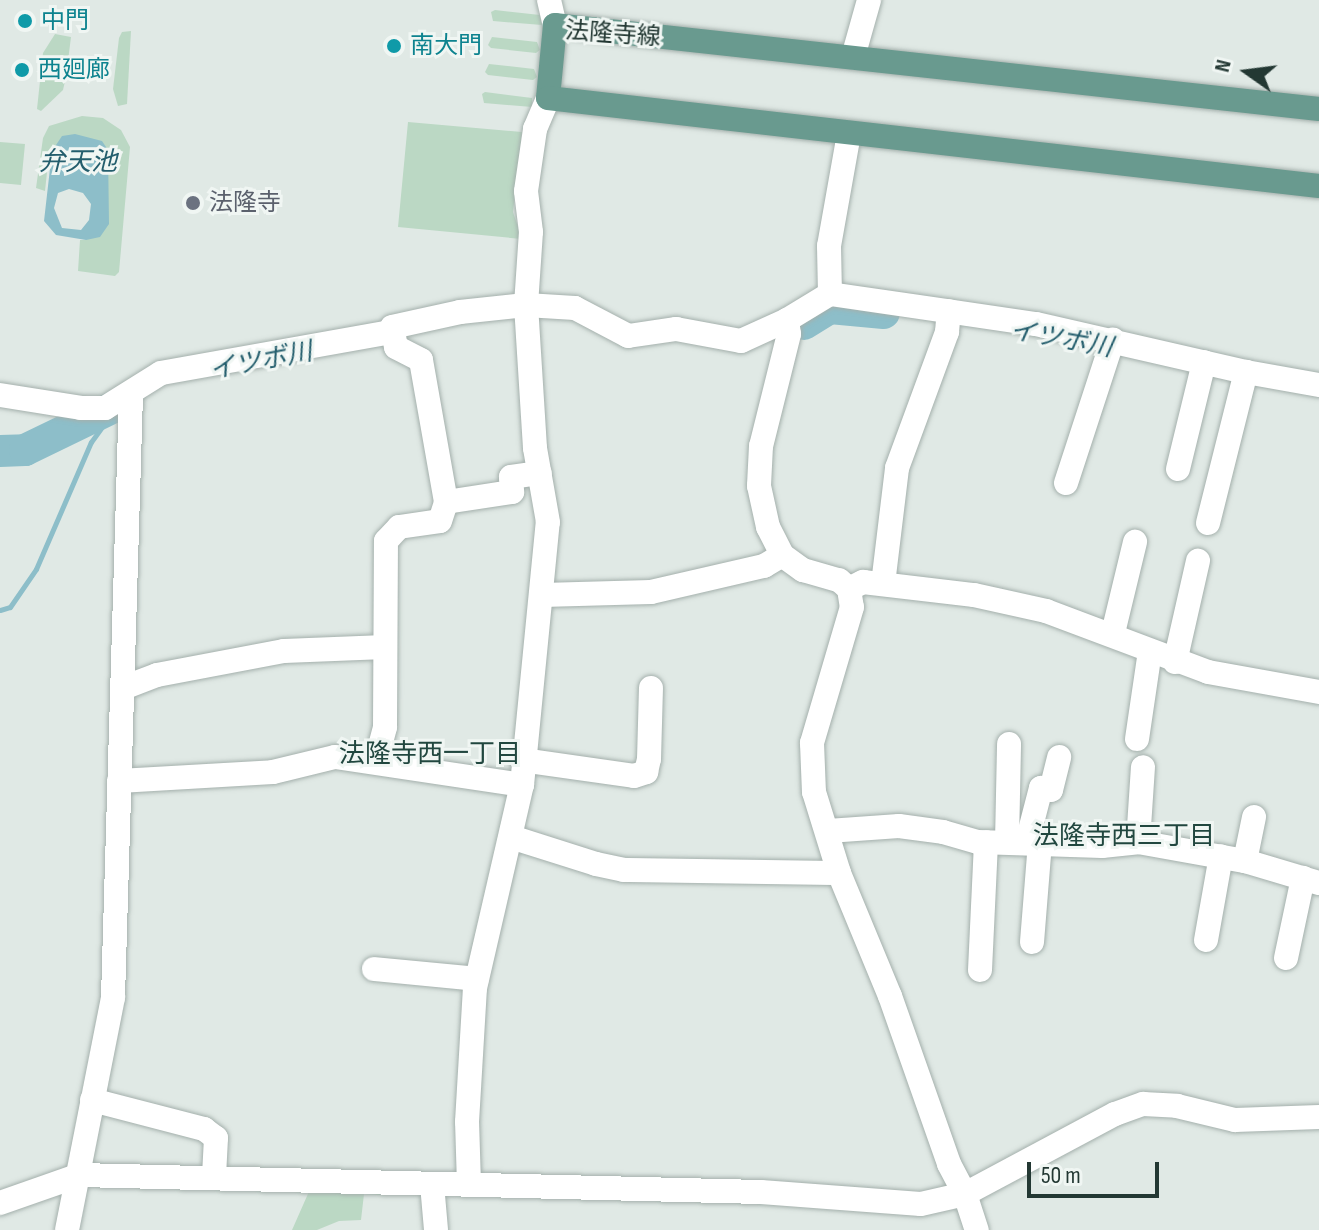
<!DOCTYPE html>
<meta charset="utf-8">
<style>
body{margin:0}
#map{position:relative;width:1319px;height:1230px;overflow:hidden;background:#e0e9e5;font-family:"Sofia Sans Condensed","Noto Sans JP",sans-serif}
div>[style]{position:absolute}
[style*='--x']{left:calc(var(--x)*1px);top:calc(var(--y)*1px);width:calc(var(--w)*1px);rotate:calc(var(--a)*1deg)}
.green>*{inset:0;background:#bbd8c4}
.water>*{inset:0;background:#8dbec9}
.stream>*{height:5px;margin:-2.5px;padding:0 2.5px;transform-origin:2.5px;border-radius:2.5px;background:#8dbec9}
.river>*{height:32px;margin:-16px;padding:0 16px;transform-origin:16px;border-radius:16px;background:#8dbec9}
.roads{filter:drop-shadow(0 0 2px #a4b0ac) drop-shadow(0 0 2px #a4b0ac)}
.minor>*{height:24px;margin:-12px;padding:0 12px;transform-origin:12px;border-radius:12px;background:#fff}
.major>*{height:24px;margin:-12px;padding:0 12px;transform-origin:12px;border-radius:12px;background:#699a8f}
.dots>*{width:22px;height:22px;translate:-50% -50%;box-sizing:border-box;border:4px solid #f0f6f3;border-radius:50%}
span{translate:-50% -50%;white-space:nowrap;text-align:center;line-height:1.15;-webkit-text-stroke:6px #f0f6f3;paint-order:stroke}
.culture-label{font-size:24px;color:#0d838f}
.left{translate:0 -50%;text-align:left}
.street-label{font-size:24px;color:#233833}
.worship-label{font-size:24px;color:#5b616d}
.water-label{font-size:26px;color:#245e6d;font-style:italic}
.neighbourhood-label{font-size:26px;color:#21473f}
.north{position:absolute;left:1207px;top:32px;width:80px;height:80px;-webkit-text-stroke:6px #f0f6f3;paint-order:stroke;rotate:284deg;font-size:22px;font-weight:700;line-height:32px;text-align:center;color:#233833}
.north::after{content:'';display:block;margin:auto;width:28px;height:36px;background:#233833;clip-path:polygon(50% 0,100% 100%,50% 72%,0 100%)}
.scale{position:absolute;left:1027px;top:1162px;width:132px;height:36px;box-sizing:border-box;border:4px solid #233833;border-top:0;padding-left:10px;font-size:24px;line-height:28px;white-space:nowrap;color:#233833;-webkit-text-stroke:6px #f0f6f3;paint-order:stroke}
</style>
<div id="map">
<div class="green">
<i style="clip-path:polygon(495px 10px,540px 15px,542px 25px,493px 21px,491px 12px)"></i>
<i style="clip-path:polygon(131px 31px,127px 104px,118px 106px,113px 89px,119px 38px,122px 32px)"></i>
<i style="clip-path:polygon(55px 34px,71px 37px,66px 77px,63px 90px,41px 111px,37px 109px,43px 53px)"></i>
<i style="clip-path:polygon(492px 37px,537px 42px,540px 50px,536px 53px,491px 48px,488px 45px)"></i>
<i style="clip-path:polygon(489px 64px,534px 69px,537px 77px,533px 80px,488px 75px,485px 72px)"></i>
<i style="clip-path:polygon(485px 92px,532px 98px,532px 107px,484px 103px,482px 94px)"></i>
<i style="clip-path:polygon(82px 116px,103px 118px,121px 130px,130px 147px,119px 272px,115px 276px,78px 271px,80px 240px,86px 240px,108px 150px,48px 163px,45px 191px,36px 188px,43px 138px,49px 126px)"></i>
<i style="clip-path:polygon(408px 122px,522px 132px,513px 212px,522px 239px,398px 227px)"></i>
<i style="clip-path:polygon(0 142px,25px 144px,21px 185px,0 183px)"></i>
<i style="clip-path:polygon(311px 1187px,380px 1190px,380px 1195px,364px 1194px,361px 1220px,339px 1221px,317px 1230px,292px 1230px)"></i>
</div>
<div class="water">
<i style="clip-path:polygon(evenodd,75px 134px,102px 141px,108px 150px,109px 224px,100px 237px,86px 240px,56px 235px,44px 221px,52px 151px,62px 136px,75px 134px,69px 189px,83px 193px,91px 204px,89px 220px,81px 230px,62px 228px,54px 208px,58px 193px,69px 189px)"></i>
</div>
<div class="stream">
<i style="--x:0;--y:610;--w:10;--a:-17"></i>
<i style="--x:10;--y:607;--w:46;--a:-55.6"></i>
<i style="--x:36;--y:569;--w:138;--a:-66.6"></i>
<i style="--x:91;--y:442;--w:32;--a:-54"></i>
</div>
<div class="river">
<i style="--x:804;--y:324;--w:31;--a:-32"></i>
<i style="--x:830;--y:308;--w:54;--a:5.3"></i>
<i style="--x:0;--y:451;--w:25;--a:-2"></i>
<i style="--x:25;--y:450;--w:103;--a:-25.8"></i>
</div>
<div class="roads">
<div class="minor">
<i style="--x:549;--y:0;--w:26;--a:77"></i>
<i style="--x:853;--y:57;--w:59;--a:-74.3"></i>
<i style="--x:830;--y:294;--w:48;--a:-91.2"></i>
<i style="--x:829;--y:246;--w:114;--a:-79.9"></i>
<i style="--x:787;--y:320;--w:14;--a:82"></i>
<i style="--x:789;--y:334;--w:115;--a:104"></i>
<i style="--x:761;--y:446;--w:40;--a:92.9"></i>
<i style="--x:759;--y:486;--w:42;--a:77.6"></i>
<i style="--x:768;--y:527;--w:31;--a:63"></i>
<i style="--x:782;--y:555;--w:26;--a:36"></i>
<i style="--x:803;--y:570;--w:37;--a:16"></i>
<i style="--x:839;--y:580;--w:13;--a:42"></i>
<i style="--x:849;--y:589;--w:18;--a:81"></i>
<i style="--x:852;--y:607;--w:142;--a:106.4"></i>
<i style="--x:812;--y:743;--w:49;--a:87.7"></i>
<i style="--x:814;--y:792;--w:85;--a:72.8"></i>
<i style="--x:839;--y:873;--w:133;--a:67.5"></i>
<i style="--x:890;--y:996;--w:178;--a:70.6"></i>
<i style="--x:949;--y:1164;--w:34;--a:62"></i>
<i style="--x:965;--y:1194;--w:38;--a:72"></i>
<i style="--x:0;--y:395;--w:82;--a:9.1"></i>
<i style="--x:81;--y:408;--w:24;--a:0"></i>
<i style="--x:105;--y:408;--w:66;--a:-32"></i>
<i style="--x:161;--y:373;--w:235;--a:-10.1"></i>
<i style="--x:1178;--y:469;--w:110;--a:-76.3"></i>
<i style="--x:1066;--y:483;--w:151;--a:-71.9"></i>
<i style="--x:446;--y:502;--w:67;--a:-8.6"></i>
<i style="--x:512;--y:492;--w:15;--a:-94"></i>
<i style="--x:511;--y:477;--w:29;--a:-8"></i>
<i style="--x:1208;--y:523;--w:156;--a:-75.9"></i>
<i style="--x:883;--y:584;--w:117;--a:-83.1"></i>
<i style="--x:897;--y:468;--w:145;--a:-69.8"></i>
<i style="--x:947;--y:332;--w:21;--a:-85"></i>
<i style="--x:849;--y:589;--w:16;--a:-27"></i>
<i style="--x:863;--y:582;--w:112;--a:6.7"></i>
<i style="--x:974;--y:595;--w:74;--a:12.5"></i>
<i style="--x:1046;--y:611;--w:173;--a:20.6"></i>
<i style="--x:1208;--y:672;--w:113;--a:10.2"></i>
<i style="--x:542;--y:595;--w:109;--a:-1.6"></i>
<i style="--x:651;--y:592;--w:116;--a:-13"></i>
<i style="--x:764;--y:566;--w:21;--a:-31"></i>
<i style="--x:1113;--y:633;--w:94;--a:-76.4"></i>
<i style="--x:1175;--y:662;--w:104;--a:-77.2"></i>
<i style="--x:123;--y:688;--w:36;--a:-21"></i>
<i style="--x:157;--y:675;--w:129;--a:-10.7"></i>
<i style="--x:284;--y:651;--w:101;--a:-2.3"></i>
<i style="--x:1137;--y:739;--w:89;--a:-81.6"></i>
<i style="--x:522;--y:760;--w:113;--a:8.1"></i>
<i style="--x:634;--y:776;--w:13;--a:-18"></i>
<i style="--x:646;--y:772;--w:13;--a:-77"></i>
<i style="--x:649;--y:759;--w:71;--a:-88.4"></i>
<i style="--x:376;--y:761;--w:35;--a:-75"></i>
<i style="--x:385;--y:727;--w:186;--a:-89.7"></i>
<i style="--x:386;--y:541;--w:19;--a:-47"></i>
<i style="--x:399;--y:527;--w:41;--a:-8.3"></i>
<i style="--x:440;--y:521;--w:20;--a:-72"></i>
<i style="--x:446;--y:502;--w:144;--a:-100"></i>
<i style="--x:421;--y:360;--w:28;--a:-153"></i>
<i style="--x:396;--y:347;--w:20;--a:-101"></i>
<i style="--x:392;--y:327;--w:70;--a:-12.4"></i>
<i style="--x:460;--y:312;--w:66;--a:-6.1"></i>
<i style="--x:526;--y:305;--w:49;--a:3.5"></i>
<i style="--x:575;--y:308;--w:60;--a:27.8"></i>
<i style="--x:628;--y:336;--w:49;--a:-8.3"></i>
<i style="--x:676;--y:329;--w:66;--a:10.5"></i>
<i style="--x:741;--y:341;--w:51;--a:-24.5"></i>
<i style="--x:787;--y:320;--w:50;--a:-31.2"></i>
<i style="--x:830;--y:294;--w:208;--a:8.3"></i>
<i style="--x:1036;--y:324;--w:215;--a:12.9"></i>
<i style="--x:1246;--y:372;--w:74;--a:10.1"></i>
<i style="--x:119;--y:781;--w:154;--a:-3.3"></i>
<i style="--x:273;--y:772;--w:64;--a:-13.6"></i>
<i style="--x:335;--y:757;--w:189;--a:8.5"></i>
<i style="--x:828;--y:831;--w:71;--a:-4"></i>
<i style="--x:899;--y:826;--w:44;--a:7.8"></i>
<i style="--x:943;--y:832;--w:36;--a:16"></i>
<i style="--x:978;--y:842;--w:124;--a:1.8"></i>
<i style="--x:1102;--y:846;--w:36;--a:-6"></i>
<i style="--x:1138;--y:842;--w:109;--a:10.1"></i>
<i style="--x:1245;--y:861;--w:77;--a:16.6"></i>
<i style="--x:511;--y:837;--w:89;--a:17.6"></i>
<i style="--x:596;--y:864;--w:29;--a:12"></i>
<i style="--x:624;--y:870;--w:215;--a:0.8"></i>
<i style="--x:1007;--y:842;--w:98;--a:-88.8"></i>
<i style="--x:1027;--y:842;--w:56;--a:-75.5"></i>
<i style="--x:1041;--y:788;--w:10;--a:11"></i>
<i style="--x:1051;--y:790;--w:34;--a:-76"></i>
<i style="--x:1138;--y:842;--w:75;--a:-86.2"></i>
<i style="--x:1245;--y:861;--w:45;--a:-78.4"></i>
<i style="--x:1206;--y:940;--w:85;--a:-79.9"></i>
<i style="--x:1032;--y:942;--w:99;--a:-85.4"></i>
<i style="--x:1286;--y:958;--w:82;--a:-78"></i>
<i style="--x:374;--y:969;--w:103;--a:5.5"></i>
<i style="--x:980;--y:970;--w:128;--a:-87.3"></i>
<i style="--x:92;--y:1100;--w:116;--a:14.5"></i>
<i style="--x:204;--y:1129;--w:15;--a:37"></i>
<i style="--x:216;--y:1138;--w:38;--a:93"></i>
<i style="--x:432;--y:1184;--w:46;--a:85"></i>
<i style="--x:469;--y:1184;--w:62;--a:-91.8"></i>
<i style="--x:467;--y:1122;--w:134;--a:-86.6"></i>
<i style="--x:475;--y:988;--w:208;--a:-77"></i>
<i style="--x:522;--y:785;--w:264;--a:-84.4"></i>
<i style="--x:548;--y:522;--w:75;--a:-100"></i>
<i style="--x:535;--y:448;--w:143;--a:-93.6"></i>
<i style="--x:526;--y:305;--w:73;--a:-86.1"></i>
<i style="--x:531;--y:232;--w:41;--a:-97"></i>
<i style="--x:526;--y:191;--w:63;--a:-81.7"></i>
<i style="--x:535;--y:129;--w:34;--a:-67"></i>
<i style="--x:0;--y:1203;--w:85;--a:-19.3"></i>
<i style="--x:80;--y:1175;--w:681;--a:1.43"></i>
<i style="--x:761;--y:1192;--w:160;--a:4.3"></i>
<i style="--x:921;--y:1204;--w:45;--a:-12.8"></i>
<i style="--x:965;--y:1194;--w:170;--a:-28.1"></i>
<i style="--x:1115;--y:1114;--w:30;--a:-20"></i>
<i style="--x:1143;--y:1104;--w:34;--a:3"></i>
<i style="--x:1177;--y:1106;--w:60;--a:13.6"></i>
<i style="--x:1235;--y:1120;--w:84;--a:-2"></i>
<i style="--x:67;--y:1230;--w:237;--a:-78.8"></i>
<i style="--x:113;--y:997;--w:604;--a:-88.29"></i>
</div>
<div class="major">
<i style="--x:1319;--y:109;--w:769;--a:-173.73"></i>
<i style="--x:555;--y:25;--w:73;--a:95.5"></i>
<i style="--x:548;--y:98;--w:776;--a:6.51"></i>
</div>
</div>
<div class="dots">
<i style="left:25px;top:21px;background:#0f9aa8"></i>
<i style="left:394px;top:46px;background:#0f9aa8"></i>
<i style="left:22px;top:70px;background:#0f9aa8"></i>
<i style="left:193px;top:203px;background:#6b7280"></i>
</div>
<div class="culture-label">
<span class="left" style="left:41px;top:21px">中門</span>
<span class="left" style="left:410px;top:46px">南大門</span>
<span class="left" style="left:38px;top:70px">西廻廊</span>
</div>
<div class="street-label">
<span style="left:613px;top:34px;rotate:4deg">法隆寺線</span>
</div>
<div class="worship-label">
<span class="left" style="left:209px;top:203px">法隆寺</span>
</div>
<div class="water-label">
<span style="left:78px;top:163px">弁天池</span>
<span style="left:1061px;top:340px;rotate:10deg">イツボ川</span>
<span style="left:261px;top:362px;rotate:-11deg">イツボ川</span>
</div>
<div class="neighbourhood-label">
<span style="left:430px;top:755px">法隆寺西一丁目</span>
<span style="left:1124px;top:837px">法隆寺西三丁目</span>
</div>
<div class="north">N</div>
<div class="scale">50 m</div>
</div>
